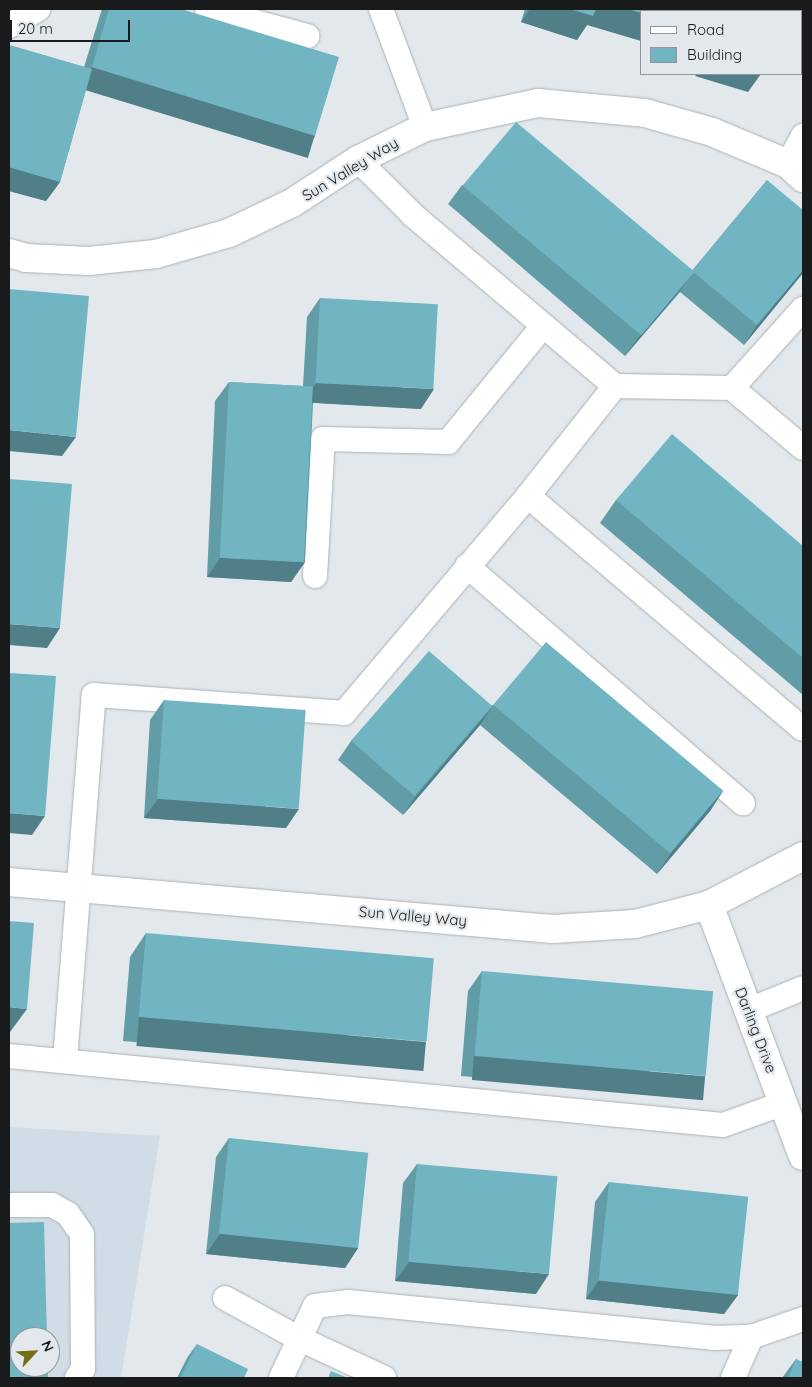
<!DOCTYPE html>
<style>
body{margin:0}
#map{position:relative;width:812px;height:1387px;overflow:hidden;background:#e2e8ec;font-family:Quicksand,sans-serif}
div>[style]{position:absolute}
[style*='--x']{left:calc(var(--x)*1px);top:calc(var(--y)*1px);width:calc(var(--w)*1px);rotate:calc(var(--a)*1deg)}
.built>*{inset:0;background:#d0dde6}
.roads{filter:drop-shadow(0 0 1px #abb1b4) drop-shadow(0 0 1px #abb1b4)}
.service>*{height:24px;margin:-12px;padding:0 12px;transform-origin:12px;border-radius:12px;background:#fff}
.minor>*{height:28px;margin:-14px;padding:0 14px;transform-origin:14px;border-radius:14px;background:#fff}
.wall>*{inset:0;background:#629ca7}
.shaded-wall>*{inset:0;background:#507f88;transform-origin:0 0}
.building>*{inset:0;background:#72b5c2;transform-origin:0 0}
span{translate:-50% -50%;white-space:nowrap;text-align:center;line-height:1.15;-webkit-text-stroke:4.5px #e2e8ec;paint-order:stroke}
.street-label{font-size:15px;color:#181a1b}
.frame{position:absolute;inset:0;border:10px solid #181a1b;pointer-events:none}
.legend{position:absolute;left:640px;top:10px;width:162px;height:65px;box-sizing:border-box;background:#e2e8ec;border:1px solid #919698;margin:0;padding:6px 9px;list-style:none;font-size:15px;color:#181a1b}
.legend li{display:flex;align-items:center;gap:10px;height:25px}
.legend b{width:25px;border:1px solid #919698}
.north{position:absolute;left:10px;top:1327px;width:50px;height:50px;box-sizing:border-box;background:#e2e8ec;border:1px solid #919698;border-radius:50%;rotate:65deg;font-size:14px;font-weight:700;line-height:20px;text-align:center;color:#181a1b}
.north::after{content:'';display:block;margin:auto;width:18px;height:22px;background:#717014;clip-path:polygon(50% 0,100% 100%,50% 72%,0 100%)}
.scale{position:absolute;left:10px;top:20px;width:120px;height:22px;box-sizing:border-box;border:2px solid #181a1b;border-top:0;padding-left:6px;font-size:15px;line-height:18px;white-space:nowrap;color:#181a1b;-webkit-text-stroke:4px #e2e8ec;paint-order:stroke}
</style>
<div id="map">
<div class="built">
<i style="clip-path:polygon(evenodd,9px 1127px,160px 1136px,121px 1378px,9px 1378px,9px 1127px,20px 1337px,50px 1337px,50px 1367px,20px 1367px,20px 1337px)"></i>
</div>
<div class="roads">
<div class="service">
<i style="--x:207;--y:9;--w:104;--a:15.1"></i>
<i style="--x:381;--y:9;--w:126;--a:69.6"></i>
<i style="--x:9;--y:26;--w:34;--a:-30"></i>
<i style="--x:788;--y:164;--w:32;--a:-62"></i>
<i style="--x:615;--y:386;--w:117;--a:1"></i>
<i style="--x:732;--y:388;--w:93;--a:40.2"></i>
<i style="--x:732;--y:388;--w:106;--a:-48.1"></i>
<i style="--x:528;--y:496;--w:360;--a:40.3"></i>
<i style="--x:467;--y:566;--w:364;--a:40.7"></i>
<i style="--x:315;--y:576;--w:137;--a:-86.7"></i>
<i style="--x:323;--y:439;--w:125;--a:1.4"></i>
<i style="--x:448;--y:442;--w:150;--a:-50.7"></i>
<i style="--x:749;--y:1010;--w:58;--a:-22.2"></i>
<i style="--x:9;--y:1056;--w:717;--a:5.52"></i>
<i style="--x:723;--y:1125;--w:65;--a:-19.8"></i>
<i style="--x:65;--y:1060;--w:366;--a:-85.5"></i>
<i style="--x:94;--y:695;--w:251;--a:4.1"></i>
<i style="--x:344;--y:713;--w:285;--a:-49.7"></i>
<i style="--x:528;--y:496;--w:140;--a:-51.7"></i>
<i style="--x:615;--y:386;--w:265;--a:-139.8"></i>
<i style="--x:413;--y:215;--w:78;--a:-135"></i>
<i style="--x:9;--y:1205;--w:43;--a:0"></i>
<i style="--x:52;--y:1205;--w:18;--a:29"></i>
<i style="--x:68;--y:1214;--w:24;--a:55"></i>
<i style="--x:82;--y:1234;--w:135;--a:89.6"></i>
<i style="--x:83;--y:1369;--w:11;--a:124"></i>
<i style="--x:225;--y:1298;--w:83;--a:28.7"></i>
<i style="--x:298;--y:1338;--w:95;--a:24.9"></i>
<i style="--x:281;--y:1378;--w:80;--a:-64.7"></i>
<i style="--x:315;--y:1306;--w:33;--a:-7"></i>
<i style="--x:348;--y:1302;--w:367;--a:5.6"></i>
<i style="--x:713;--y:1338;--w:38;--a:-2"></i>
<i style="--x:751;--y:1337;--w:55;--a:-19.1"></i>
<i style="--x:733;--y:1378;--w:45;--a:-66.3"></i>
</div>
<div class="minor">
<i style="--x:9;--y:253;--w:18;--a:16"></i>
<i style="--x:26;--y:258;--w:63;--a:2.7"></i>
<i style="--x:89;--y:261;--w:67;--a:-6"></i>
<i style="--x:156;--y:254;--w:76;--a:-16"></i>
<i style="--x:229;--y:233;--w:70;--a:-25.5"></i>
<i style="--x:292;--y:203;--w:79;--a:-33.1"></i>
<i style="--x:358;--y:160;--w:75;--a:-26.2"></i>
<i style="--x:425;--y:127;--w:116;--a:-12"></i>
<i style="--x:538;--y:103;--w:107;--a:5.3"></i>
<i style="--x:645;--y:113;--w:70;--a:15.8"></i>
<i style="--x:712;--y:132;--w:82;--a:22.8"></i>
<i style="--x:788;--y:164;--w:21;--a:43"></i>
<i style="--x:9;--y:882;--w:546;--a:4.94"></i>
<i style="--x:553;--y:929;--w:82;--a:-3.5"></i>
<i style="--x:635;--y:924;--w:76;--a:-14.4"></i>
<i style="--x:709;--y:905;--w:106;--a:-27.5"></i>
<i style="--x:709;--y:905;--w:268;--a:69.5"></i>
</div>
</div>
<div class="wall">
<i style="clip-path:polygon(102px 9px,181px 9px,315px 136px,302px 155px,86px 89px,60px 182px,46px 201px,9px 191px,9px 45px,84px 67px)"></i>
<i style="clip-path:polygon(525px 9px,783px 9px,587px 25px,577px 40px,521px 22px)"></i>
<i style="clip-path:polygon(767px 180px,803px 273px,744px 345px,680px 292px,625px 356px,448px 204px,462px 185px,691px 272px)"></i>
<i style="clip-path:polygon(320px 298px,421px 409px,313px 403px,305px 562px,291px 582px,207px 577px,215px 401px,229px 382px,303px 386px,307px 317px)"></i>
<i style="clip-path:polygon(616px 500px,803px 546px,803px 695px,600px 523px)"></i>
<i style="clip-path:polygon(164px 700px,286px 828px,144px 818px,150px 720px)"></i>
<i style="clip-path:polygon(493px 705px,723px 791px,710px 811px,657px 874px,480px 725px,403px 815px,338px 760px,351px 741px)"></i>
<i style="clip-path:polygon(146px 933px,410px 1067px,123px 1041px,130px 957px)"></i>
<i style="clip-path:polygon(482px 971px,692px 1097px,461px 1076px,468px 991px)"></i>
<i style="clip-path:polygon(229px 1138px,358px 1248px,345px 1268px,206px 1254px,216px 1157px)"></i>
<i style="clip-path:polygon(417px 1164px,536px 1294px,395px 1281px,403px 1183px)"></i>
<i style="clip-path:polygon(609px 1182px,738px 1295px,724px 1314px,586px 1299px,595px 1202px)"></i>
<i style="clip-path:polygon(197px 1344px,244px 1378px,177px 1378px,187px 1358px)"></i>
<i style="clip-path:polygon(796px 1359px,803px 1378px,782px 1378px)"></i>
</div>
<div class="shaded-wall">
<i style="clip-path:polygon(530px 9px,628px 9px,641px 13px,641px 41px,587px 25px,577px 40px,521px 22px)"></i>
<i style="left:92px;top:67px;width:233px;height:24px;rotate:17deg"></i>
<i style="clip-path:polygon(697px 74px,761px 74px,748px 92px,695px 76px)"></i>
<i style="clip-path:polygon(9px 167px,60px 182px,46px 201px,9px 191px)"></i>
<i style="clip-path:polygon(803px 270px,803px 273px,744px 345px,757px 325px)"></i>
<i style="clip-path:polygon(693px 273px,679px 292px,625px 356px,639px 337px)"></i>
<i style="clip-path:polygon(316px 383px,434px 389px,421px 409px,302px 402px)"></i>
<i style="clip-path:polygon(9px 430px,76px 437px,62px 456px,9px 451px)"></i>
<i style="clip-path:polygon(220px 558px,305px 562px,291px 582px,207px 577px)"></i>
<i style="clip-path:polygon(9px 624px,60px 628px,47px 648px,9px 645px)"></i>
<i style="clip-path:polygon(493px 706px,480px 725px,403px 815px,416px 796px)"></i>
<i style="clip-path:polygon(723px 791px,710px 811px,657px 874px,670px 854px)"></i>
<i style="clip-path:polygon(158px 799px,299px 809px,286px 828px,144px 818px)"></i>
<i style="clip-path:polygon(9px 813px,45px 816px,32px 835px,9px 833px)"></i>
<i style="clip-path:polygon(9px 1007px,27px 1009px,10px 1032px,9px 1032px)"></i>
<i style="left:139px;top:1017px;width:288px;height:29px;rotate:5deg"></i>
<i style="left:474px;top:1056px;width:232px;height:24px;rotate:5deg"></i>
<i style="clip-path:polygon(220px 1234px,358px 1248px,345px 1268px,206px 1254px)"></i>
<i style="clip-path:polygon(409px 1262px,549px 1274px,536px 1294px,395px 1281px)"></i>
<i style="clip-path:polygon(599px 1280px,738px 1295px,724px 1314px,586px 1299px)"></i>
</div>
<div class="building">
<i style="clip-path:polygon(109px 9px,181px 9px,339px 57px,315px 136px,92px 67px)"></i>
<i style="clip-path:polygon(570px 9px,596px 9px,593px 16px)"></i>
<i style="clip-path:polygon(628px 9px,783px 9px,782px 11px,641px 11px,641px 13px)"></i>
<i style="clip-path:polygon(9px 45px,92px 69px,60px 182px,9px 167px)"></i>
<i style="left:516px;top:122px;width:233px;height:83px;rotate:40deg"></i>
<i style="clip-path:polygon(767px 180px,803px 210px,803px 270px,757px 325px,692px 271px)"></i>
<i style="clip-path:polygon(9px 289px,89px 296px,76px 437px,9px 430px)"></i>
<i style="left:320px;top:298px;width:118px;height:85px;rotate:3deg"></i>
<i style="left:229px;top:382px;width:84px;height:176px;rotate:3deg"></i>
<i style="clip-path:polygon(672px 434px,803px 546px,803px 658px,616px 500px)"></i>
<i style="clip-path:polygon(9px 479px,72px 484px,60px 628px,9px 624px)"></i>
<i style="left:546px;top:642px;width:231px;height:82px;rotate:40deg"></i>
<i style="left:429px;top:651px;width:84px;height:119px;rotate:41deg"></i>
<i style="clip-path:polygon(9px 673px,56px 676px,45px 816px,9px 813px)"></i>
<i style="left:164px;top:700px;width:142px;height:99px;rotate:4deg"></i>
<i style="clip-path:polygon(9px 921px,34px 923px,27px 1009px,9px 1007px)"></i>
<i style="left:146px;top:933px;width:289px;height:84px;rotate:5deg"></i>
<i style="left:482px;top:971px;width:232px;height:85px;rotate:5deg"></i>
<i style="left:229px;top:1138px;width:140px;height:96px;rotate:6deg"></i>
<i style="left:417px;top:1164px;width:141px;height:98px;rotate:5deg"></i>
<i style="left:609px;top:1182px;width:140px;height:99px;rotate:6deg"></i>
<i style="clip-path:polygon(44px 1222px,47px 1337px,20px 1337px,20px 1367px,48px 1367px,48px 1378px,9px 1378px,9px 1223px)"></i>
<i style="clip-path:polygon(197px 1344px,248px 1369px,244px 1378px,180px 1378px)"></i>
<i style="clip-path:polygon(796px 1359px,803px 1362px,803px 1378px,788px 1378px)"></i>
<i style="clip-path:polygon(331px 1371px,348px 1378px,328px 1378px)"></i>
</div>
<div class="street-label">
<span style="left:350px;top:169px;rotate:-31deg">Sun Valley Way</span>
<span style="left:413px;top:916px;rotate:5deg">Sun Valley Way</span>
<span style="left:756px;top:1030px;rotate:69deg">Darling Drive</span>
</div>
<div class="frame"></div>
<ul class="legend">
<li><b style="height:6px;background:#fff"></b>Road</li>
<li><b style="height:14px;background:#72b5c2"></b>Building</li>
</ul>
<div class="north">N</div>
<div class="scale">20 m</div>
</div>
